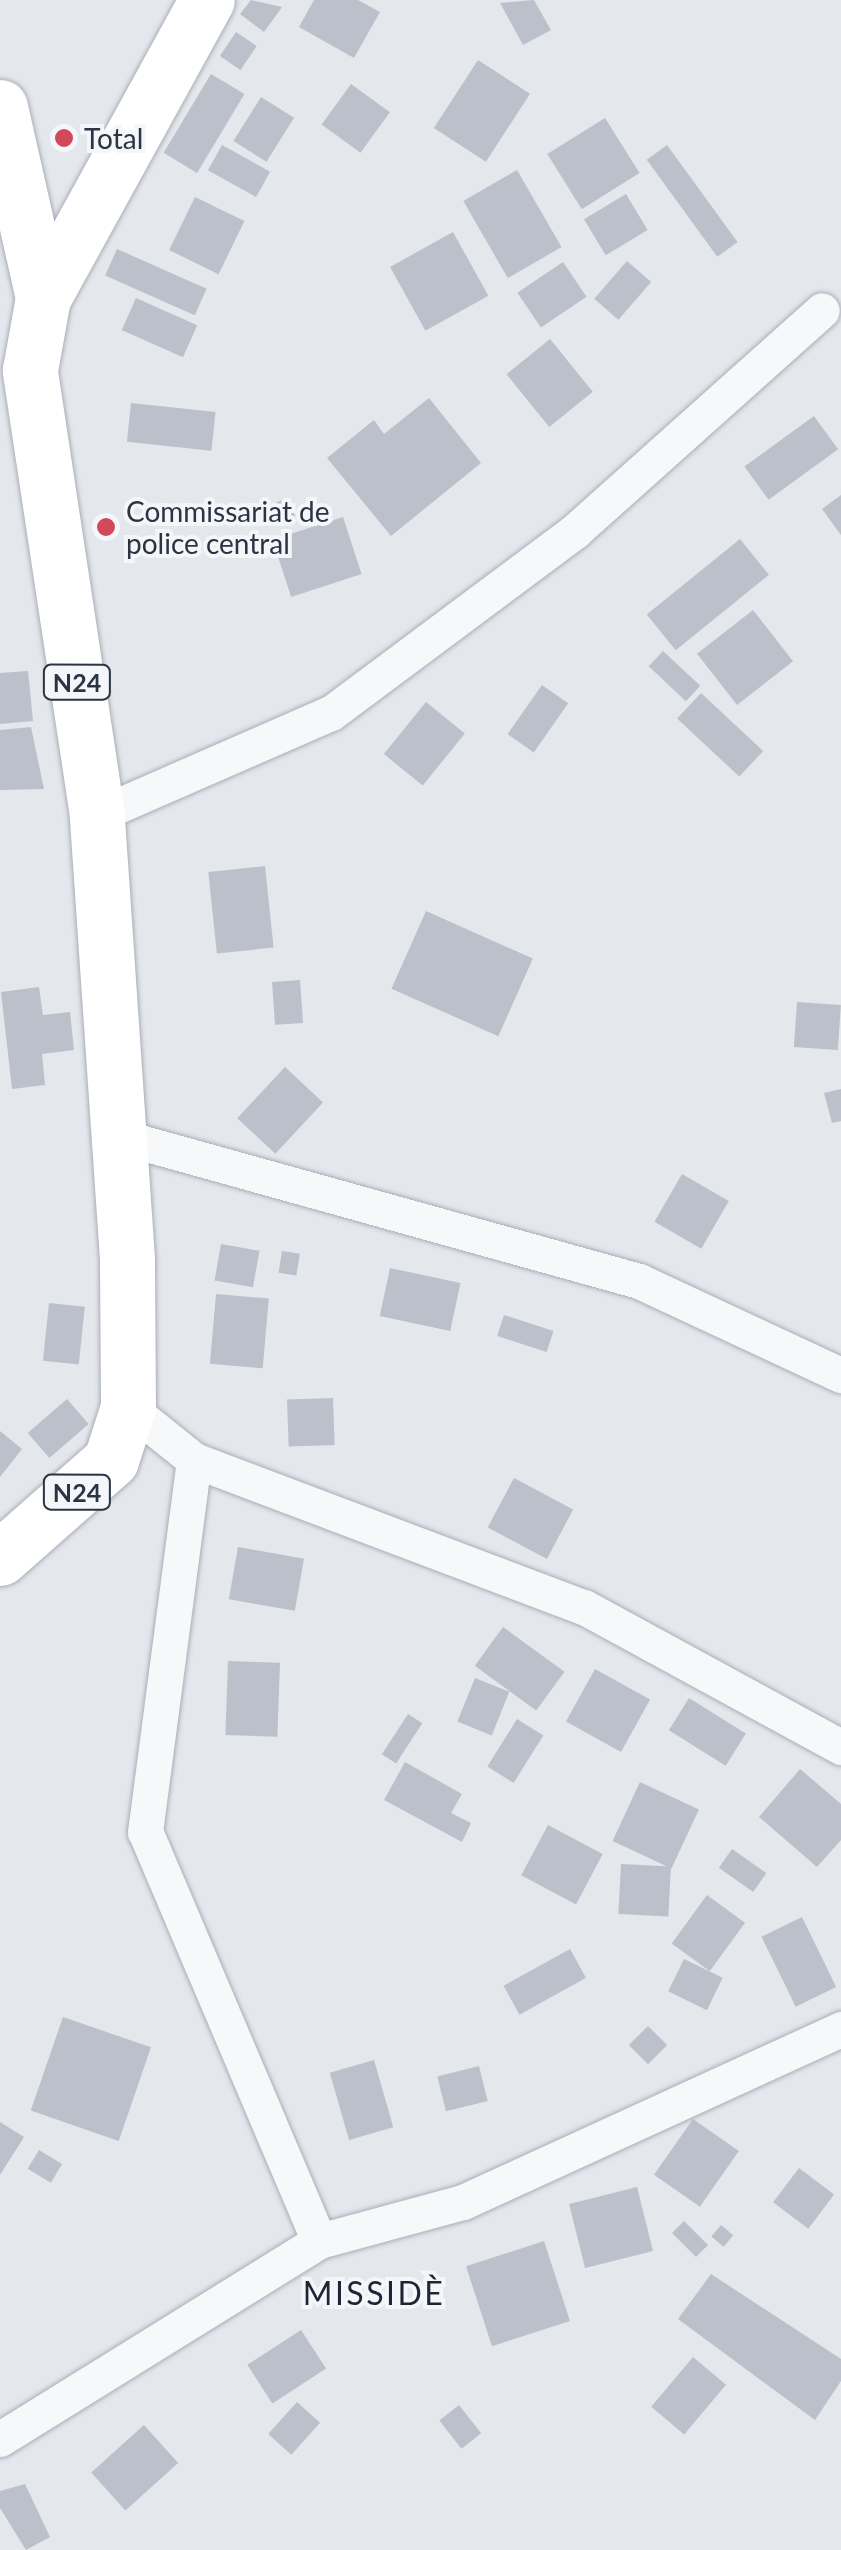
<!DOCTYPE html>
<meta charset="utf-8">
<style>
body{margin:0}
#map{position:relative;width:841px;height:2550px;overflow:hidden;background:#e4e7ec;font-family:Lato,sans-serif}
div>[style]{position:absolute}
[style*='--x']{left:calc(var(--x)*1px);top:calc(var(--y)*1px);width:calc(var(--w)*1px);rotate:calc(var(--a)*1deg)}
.building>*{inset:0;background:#bbc0ca;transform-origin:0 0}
.roads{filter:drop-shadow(0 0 2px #a9aeb7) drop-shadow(0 0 2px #a9aeb7)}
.minor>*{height:35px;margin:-17.5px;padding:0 17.5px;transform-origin:17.5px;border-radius:17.5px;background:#f7f8fa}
.primary>*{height:55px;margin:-27.5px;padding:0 27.5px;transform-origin:27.5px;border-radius:27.5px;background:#fff}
.dots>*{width:28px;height:28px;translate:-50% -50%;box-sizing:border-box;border:5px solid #f4f6f9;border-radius:50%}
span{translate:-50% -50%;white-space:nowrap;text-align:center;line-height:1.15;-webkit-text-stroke:8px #f4f6f9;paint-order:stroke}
.shield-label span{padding:2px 8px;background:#f4f6f9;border:2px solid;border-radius:8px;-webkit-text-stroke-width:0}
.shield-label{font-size:25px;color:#2b3445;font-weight:700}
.poi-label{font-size:28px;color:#2b3445}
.left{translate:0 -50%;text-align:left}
.quarter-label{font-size:32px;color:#1d2536;letter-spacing:2.5px}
</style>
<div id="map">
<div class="building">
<i style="clip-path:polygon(251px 0,282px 7px,264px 32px,240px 14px)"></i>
<i style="clip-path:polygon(314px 0,358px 0,380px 12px,354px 58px,299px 27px)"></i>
<i style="clip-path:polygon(534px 0,551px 30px,523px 45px,500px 3px)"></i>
<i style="left:236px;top:32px;width:25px;height:29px;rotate:34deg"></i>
<i style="left:478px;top:60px;width:62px;height:81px;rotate:33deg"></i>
<i style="left:211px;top:74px;width:39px;height:92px;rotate:31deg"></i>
<i style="left:351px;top:84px;width:48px;height:50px;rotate:36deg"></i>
<i style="left:261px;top:97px;width:39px;height:52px;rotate:32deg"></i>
<i style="left:605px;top:118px;width:65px;height:68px;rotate:58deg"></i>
<i style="left:222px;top:145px;width:55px;height:29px;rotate:29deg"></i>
<i style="left:667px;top:145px;width:120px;height:25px;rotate:54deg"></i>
<i style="left:517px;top:170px;width:89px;height:62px;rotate:60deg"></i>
<i style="left:626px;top:194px;width:42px;height:49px;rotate:59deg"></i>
<i style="left:195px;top:197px;width:55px;height:59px;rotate:26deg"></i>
<i style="left:453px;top:232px;width:73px;height:72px;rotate:61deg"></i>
<i style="left:117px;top:249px;width:98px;height:29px;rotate:24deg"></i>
<i style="left:627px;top:261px;width:32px;height:50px;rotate:41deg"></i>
<i style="left:563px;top:262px;width:42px;height:55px;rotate:56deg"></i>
<i style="left:136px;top:298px;width:67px;height:35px;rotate:24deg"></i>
<i style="left:550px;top:339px;width:68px;height:56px;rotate:51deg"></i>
<i style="clip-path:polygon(429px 398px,481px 463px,391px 536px,327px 458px,374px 420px,384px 434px)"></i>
<i style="left:131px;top:403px;width:85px;height:39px;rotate:6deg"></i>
<i style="left:814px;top:416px;width:41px;height:86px;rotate:54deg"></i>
<i style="clip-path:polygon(841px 495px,841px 535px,822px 509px)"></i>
<i style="left:288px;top:498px;width:19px;height:30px;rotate:69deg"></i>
<i style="left:343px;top:517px;width:60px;height:74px;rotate:72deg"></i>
<i style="left:740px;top:539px;width:46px;height:120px;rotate:51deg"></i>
<i style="left:753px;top:610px;width:65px;height:71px;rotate:52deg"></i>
<i style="left:663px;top:651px;width:51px;height:21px;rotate:43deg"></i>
<i style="clip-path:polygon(28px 671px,33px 721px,0 724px,0 673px)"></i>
<i style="left:542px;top:685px;width:32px;height:60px;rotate:35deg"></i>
<i style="left:701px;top:693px;width:85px;height:35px;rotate:43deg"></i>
<i style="left:426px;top:702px;width:50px;height:67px;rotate:39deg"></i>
<i style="clip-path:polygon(31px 727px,44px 789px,0 790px,0 730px)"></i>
<i style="left:265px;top:866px;width:82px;height:57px;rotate:84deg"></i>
<i style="left:426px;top:911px;width:117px;height:85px;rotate:24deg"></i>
<i style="left:300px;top:980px;width:43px;height:28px;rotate:86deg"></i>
<i style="clip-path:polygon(39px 987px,43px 1015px,70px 1012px,74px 1050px,42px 1054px,45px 1085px,12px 1089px,1px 992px)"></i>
<i style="left:797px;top:1002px;width:44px;height:45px;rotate:4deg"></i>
<i style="left:285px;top:1067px;width:52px;height:70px;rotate:43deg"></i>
<i style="clip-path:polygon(841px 1089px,841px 1121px,832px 1123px,824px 1093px)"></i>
<i style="left:682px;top:1174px;width:54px;height:55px;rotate:30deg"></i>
<i style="left:221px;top:1244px;width:39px;height:37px;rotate:10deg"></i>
<i style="left:282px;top:1251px;width:18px;height:22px;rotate:9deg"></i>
<i style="left:390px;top:1268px;width:72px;height:49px;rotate:12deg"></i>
<i style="left:216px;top:1294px;width:53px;height:70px;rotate:5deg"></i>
<i style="left:49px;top:1303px;width:36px;height:58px;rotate:6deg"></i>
<i style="left:504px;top:1315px;width:52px;height:22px;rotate:18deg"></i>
<i style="left:333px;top:1398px;width:47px;height:46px;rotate:88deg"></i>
<i style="left:67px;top:1399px;width:33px;height:52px;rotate:49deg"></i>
<i style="clip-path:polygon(0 1431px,22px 1449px,0 1477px)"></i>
<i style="left:514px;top:1478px;width:67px;height:56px;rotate:28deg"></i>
<i style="left:238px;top:1547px;width:67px;height:53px;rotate:10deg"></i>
<i style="left:503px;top:1627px;width:76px;height:48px;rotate:36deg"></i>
<i style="left:228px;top:1661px;width:52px;height:74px;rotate:2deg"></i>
<i style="left:595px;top:1669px;width:63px;height:60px;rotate:29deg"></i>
<i style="left:475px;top:1678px;width:37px;height:47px;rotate:22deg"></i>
<i style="left:689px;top:1698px;width:67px;height:38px;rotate:32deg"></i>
<i style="left:408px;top:1714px;width:17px;height:48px;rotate:33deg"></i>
<i style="left:517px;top:1719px;width:31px;height:56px;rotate:32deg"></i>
<i style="clip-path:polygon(405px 1762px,462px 1794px,451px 1813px,471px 1823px,462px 1842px,384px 1800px)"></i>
<i style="clip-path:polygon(800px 1769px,841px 1804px,841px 1840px,817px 1867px,759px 1817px)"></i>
<i style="left:640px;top:1782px;width:65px;height:65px;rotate:25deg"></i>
<i style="left:548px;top:1825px;width:62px;height:57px;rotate:28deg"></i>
<i style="left:732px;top:1849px;width:42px;height:23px;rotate:35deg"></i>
<i style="left:621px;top:1864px;width:50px;height:50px;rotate:3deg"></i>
<i style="left:707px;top:1895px;width:47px;height:60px;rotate:36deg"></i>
<i style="left:802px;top:1917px;width:78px;height:45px;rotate:64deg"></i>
<i style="left:570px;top:1949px;width:33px;height:76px;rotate:61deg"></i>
<i style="left:684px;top:1959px;width:43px;height:36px;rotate:26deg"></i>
<i style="left:63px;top:2017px;width:93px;height:99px;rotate:19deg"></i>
<i style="left:648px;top:2026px;width:27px;height:27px;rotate:45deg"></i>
<i style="left:374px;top:2060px;width:70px;height:46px;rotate:74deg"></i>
<i style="left:479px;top:2066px;width:36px;height:43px;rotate:76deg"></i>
<i style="left:693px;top:2119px;width:56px;height:68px;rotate:35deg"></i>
<i style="clip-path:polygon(0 2122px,24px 2137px,0 2175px)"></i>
<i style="left:39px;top:2150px;width:27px;height:22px;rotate:31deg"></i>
<i style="left:799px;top:2168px;width:44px;height:43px;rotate:37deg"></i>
<i style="left:637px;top:2187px;width:66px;height:70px;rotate:76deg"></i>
<i style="left:684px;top:2221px;width:34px;height:17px;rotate:45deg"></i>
<i style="left:721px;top:2225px;width:16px;height:15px;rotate:40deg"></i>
<i style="left:544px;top:2241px;width:84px;height:82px;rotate:72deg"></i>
<i style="clip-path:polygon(711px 2274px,841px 2359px,841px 2381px,815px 2420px,678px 2319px)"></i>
<i style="left:301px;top:2330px;width:46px;height:64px;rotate:57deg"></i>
<i style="left:693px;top:2357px;width:43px;height:65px;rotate:40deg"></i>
<i style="left:297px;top:2402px;width:31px;height:43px;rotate:42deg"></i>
<i style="left:459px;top:2405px;width:36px;height:25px;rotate:52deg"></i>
<i style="left:144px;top:2425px;width:51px;height:71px;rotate:48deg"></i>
<i style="clip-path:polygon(25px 2484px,50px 2537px,26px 2550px,0 2508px,0 2491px)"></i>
</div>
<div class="roads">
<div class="minor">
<i style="--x:97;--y:815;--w:255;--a:-23.6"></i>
<i style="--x:331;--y:713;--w:304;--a:-36.7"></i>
<i style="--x:575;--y:531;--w:331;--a:-41.8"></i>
<i style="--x:118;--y:1136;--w:541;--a:15.55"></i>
<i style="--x:639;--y:1281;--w:223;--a:25"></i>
<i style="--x:128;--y:1407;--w:85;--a:38.8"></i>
<i style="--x:194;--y:1460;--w:417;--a:20.7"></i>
<i style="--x:584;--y:1607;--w:293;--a:28.6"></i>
<i style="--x:319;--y:2241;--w:149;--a:-15.2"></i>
<i style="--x:463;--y:2202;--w:416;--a:-24.6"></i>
<i style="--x:0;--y:2439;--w:375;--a:-31.8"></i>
<i style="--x:319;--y:2241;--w:444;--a:-113"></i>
<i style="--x:145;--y:1832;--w:375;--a:-82.5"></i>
</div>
<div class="primary">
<i style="--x:0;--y:107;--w:196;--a:77.3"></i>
<i style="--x:0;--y:1558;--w:148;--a:-41.4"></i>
<i style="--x:111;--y:1460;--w:56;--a:-72.2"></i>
<i style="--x:128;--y:1407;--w:148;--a:-90.4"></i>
<i style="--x:127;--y:1259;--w:445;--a:-93.9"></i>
<i style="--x:97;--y:815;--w:450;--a:-98.6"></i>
<i style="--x:30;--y:370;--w:73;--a:-79.8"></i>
<i style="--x:43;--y:298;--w:340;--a:-61.2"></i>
</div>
</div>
<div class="dots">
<i style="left:64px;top:138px;background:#d1495b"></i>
<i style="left:106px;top:527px;background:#d1495b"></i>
</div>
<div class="shield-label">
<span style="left:77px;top:682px">N24</span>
<span style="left:77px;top:1492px">N24</span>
</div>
<div class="poi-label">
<span class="left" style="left:84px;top:138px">Total</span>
<span class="left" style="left:126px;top:527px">Commissariat de<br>police central</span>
</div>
<div class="quarter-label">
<span style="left:374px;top:2293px">MISSIDÈ</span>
</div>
</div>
